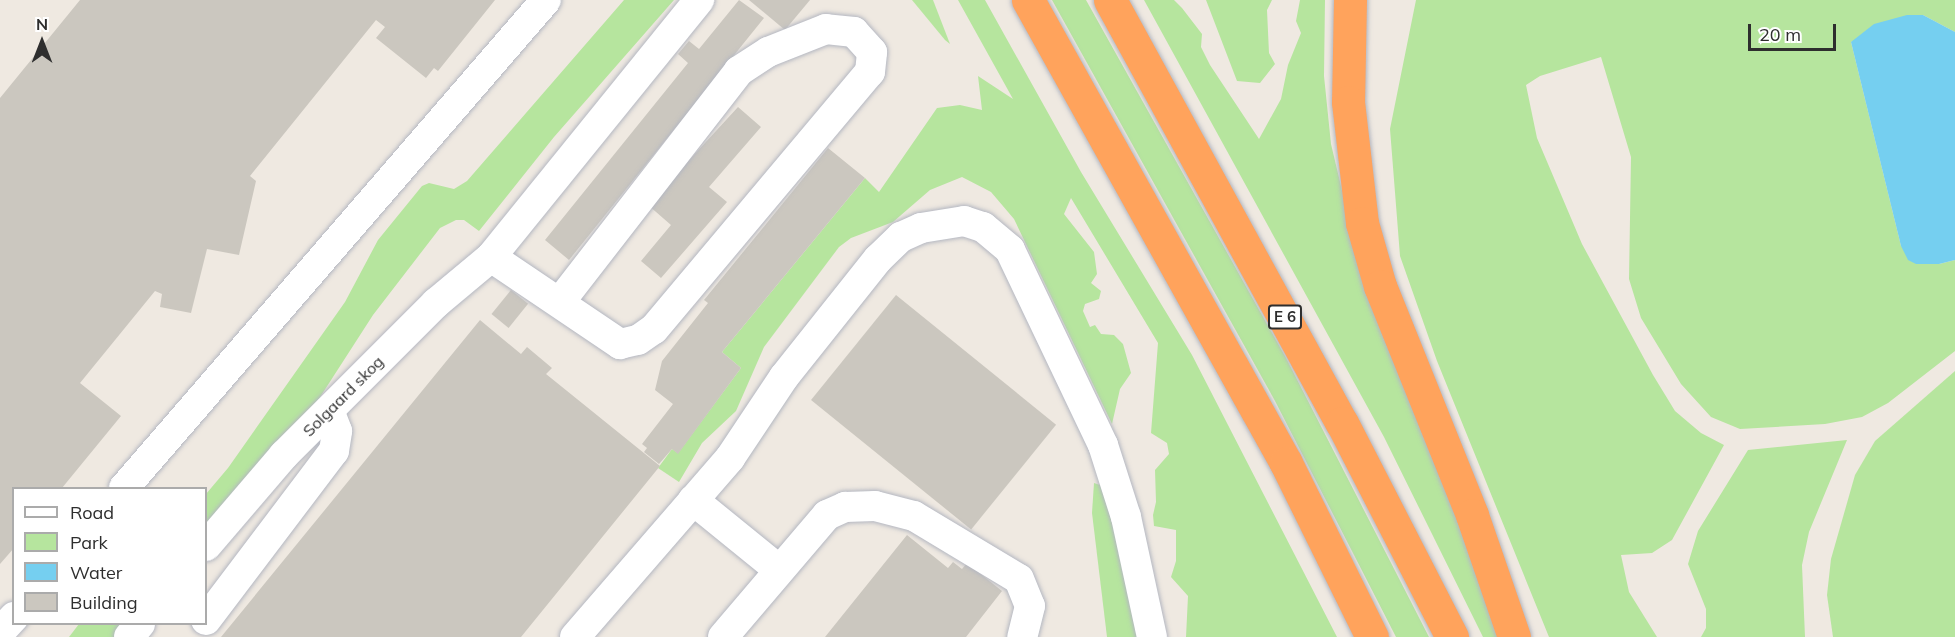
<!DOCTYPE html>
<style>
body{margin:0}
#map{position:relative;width:1955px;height:637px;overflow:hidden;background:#efe9e1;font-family:Mulish,sans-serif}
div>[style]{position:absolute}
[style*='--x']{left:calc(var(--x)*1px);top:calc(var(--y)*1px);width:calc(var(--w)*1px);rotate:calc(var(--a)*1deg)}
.green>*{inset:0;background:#b6e59e}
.water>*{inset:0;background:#75cff0}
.building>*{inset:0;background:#cbc7bf;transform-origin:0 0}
.roads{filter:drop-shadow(0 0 2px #b4b7c1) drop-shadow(0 0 2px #b4b7c1)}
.minor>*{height:30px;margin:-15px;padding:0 15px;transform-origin:15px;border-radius:15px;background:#fff}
.highway>*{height:33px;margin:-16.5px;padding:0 16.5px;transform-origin:16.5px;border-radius:16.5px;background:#ffa35c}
span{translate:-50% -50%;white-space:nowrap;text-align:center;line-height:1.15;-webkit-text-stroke:5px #fff;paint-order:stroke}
.shield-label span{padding:2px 4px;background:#fff;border:2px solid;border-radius:4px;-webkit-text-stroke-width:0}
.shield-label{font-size:15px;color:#2e2e2e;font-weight:700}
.street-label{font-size:16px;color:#2e2e2e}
.legend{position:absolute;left:12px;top:487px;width:195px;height:138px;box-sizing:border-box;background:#fff;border:2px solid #ababab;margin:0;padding:8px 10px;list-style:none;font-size:18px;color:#2e2e2e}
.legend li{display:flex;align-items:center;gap:12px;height:30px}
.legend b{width:30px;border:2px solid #ababab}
.north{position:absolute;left:12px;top:12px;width:60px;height:60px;-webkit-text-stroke:4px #fff;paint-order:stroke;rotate:0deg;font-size:16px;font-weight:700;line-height:24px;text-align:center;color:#2e2e2e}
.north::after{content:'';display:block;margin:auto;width:21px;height:27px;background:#2e2e2e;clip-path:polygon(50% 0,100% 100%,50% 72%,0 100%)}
.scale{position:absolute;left:1748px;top:24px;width:88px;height:27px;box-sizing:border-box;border:3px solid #2e2e2e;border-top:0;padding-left:8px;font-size:18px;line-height:21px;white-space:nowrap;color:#2e2e2e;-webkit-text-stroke:4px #fff;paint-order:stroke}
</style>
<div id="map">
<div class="green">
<i style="clip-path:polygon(624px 0,674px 0,554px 137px,479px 231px,464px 220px,456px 220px,440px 228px,373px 315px,313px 408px,206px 528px,206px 494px,228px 468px,345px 302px,378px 240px,422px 186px,429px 183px,454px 189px,467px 181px)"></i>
<i style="clip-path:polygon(912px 0,933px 0,950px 44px,945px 40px)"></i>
<i style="clip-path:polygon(958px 0,985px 0,1081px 172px,1192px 355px,1337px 637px,1186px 637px,1188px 596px,1171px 577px,1176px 561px,1176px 530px,1154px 526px,1153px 515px,1156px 502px,1155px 470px,1169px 454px,1167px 443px,1151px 433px,1158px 343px,1071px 198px,1064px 214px,1094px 252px,1097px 274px,1091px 283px,1101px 291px,1099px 299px,1085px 304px,1083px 311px,1090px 327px,1095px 325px,1101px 334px,1114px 335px,1123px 344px,1131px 373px,1120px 389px,1112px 424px,1014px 219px,991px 192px,962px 177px,930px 190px,893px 222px,851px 238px,839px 247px,764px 347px,736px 411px,702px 443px,679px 482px,658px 468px,672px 449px,678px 453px,741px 368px,722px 352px,865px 178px,879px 192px,937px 108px,960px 105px,982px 110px,978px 76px,1013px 99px)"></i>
<i style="clip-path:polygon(1052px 0,1086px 0,1286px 358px,1429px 637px,1396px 637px,1275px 401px)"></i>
<i style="clip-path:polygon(1144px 0,1174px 0,1182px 8px,1202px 34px,1201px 47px,1210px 65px,1259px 139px,1281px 99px,1288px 65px,1301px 33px,1296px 21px,1300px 0,1325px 0,1324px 76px,1331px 144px,1359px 262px,1503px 637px,1483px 637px,1384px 437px)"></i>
<i style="clip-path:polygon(1206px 0,1272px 0,1267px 10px,1269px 53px,1275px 64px,1260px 83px,1237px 81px)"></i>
<i style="clip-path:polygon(1416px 0,1955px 0,1955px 32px,1923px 15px,1851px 42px,1901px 246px,1939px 264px,1955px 260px,1955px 351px,1888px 403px,1862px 417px,1825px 424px,1740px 429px,1711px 417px,1681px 384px,1641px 318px,1629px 279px,1631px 157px,1601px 57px,1540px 76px,1526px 85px,1537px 138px,1582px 244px,1653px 375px,1675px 411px,1701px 433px,1724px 445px,1672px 540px,1652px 553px,1621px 555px,1629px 592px,1657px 637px,1549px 637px,1437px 361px,1400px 256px,1390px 129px)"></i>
<i style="clip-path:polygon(1955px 371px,1955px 637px,1833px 637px,1827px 595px,1831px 559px,1855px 475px,1875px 441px)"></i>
<i style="clip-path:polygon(1847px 440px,1809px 532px,1802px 565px,1805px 637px,1701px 637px,1706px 628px,1706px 609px,1688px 564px,1698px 531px,1748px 450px)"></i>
<i style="clip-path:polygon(1094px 483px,1103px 486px,1108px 500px,1137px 637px,1107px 637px,1092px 513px)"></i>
<i style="clip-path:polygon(79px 624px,127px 624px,116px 637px,69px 637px)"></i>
</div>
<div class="water">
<i style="clip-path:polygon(1907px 15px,1923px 15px,1955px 32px,1955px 260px,1939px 264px,1916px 264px,1908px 260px,1901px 246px,1851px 42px,1874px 24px)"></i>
</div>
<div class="building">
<i style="clip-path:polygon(80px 0,495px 0,438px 71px,434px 68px,426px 78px,376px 38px,385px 27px,376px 20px,250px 176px,256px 181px,239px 255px,207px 249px,191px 313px,160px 307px,162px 294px,155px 291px,80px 383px,121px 416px,62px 488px,14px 488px,14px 548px,0 564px,0 98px)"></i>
<i style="clip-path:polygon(739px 0,764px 18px,569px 260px,545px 240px,688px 63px,678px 54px,689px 41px,699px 49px)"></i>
<i style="clip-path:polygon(749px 0,810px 0,785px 30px)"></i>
<i style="clip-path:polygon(738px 107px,761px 127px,709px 187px,727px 202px,661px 278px,641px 261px,671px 225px,648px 205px)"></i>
<i style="clip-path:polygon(828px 148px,865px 178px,722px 352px,741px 368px,678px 454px,672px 449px,659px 464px,644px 452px,647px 448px,642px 444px,673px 404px,655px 390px,662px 361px,708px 303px,704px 300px)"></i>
<i style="left:511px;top:290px;width:22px;height:31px;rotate:39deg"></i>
<i style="left:896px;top:295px;width:206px;height:135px;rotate:39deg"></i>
<i style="clip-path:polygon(480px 320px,521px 354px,527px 347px,552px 368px,546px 374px,660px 466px,521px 637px,221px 637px)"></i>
<i style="clip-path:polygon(907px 535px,948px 568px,953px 562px,962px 569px,967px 563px,1002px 591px,966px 637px,825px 637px)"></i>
</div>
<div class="roads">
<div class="minor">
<i style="--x:491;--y:257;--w:156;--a:34"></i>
<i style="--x:620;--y:344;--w:18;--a:-13"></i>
<i style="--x:638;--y:340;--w:19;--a:-35"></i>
<i style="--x:654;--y:329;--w:336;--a:-50"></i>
<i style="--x:870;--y:72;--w:20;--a:-84"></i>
<i style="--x:872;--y:52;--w:27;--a:-132"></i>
<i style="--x:854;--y:32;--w:28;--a:-174"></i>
<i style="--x:826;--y:29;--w:62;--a:158.4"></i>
<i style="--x:768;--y:52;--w:35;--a:147"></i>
<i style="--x:739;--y:71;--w:292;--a:127.8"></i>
<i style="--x:124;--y:488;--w:645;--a:-49.15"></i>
<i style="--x:693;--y:500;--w:111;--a:39.1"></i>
<i style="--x:206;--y:546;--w:120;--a:-49.4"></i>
<i style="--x:284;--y:455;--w:215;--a:-45"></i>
<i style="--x:436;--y:303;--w:72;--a:-39.9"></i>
<i style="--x:491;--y:257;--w:331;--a:-51"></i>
<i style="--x:206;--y:620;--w:212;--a:-52.9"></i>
<i style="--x:334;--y:451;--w:20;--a:-81"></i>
<i style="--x:337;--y:431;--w:22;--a:-111"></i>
<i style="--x:0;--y:632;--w:21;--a:-47"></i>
<i style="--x:129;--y:637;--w:17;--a:-50"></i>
<i style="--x:575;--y:637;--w:237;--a:-49.1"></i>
<i style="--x:730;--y:458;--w:97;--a:-56.3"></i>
<i style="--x:784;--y:377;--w:151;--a:-51.5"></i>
<i style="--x:878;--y:259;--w:32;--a:-44"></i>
<i style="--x:901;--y:237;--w:22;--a:-24"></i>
<i style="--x:921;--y:228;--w:44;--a:-9.2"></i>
<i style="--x:964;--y:221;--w:20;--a:18"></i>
<i style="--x:983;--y:227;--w:35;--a:40"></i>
<i style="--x:1010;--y:250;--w:216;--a:64.5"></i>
<i style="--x:1103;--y:445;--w:76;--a:72.3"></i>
<i style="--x:1126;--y:517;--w:123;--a:77.8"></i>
<i style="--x:723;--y:637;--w:160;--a:-49.6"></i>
<i style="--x:827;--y:515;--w:20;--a:-24"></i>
<i style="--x:845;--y:507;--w:30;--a:-2"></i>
<i style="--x:875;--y:506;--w:40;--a:14.4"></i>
<i style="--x:914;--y:516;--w:122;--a:31"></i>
<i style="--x:1019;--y:579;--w:29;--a:68"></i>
<i style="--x:1030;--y:606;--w:32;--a:104"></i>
</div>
<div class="highway">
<i style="--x:1028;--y:0;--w:530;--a:60.87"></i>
<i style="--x:1286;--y:463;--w:194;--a:63.7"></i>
<i style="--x:1110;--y:0;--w:482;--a:61.3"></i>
<i style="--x:1342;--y:423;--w:241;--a:62.8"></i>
<i style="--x:1350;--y:0;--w:102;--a:91.1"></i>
<i style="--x:1348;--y:102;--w:122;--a:83.4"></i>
<i style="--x:1362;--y:223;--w:66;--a:74.1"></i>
<i style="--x:1380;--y:286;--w:247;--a:68.1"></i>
<i style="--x:1472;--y:515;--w:129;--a:71"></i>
</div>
</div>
<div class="shield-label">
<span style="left:1285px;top:317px">E 6</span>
</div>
<div class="street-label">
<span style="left:343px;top:396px;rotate:-45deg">Solgaard skog</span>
</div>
<ul class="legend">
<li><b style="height:8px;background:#fff"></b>Road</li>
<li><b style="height:16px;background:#b6e59e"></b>Park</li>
<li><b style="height:16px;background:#75cff0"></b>Water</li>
<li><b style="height:16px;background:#cbc7bf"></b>Building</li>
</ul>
<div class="north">N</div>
<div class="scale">20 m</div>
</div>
